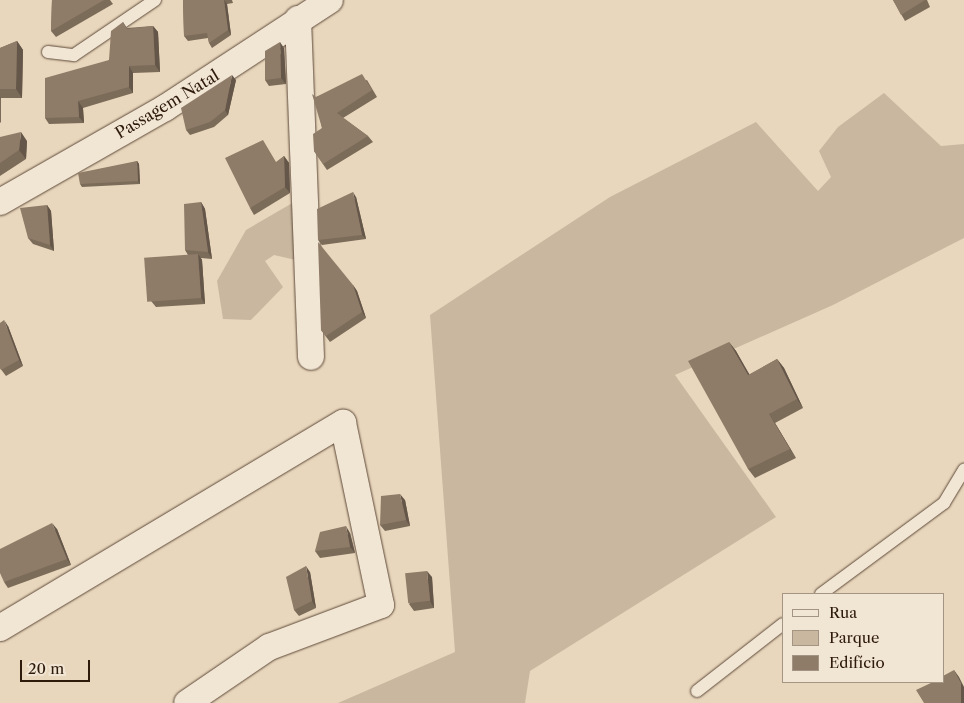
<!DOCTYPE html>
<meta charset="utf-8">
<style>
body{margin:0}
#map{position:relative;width:964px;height:703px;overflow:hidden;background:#e9d7bd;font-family:"Libre Caslon Text",serif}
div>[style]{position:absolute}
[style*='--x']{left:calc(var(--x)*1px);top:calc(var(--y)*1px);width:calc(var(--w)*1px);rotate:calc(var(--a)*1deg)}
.green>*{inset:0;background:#c9b79f}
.roads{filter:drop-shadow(0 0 1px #5d4938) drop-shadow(0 0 1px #5d4938)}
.service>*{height:12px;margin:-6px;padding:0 6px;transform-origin:6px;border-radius:6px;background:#f1e5d4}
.minor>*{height:26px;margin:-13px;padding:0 13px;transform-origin:13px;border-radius:13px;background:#f1e5d4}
.wall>*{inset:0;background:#7b6b59}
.shaded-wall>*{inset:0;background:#645749;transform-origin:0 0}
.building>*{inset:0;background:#8f7c68;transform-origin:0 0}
span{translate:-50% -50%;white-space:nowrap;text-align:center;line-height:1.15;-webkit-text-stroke:4.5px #f1e5d4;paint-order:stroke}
.street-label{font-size:16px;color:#2e1a0b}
.legend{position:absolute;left:782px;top:593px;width:162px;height:90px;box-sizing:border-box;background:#f1e5d4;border:1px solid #a39484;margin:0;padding:6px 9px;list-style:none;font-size:15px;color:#2e1a0b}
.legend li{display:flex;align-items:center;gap:10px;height:25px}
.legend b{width:25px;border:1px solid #a39484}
.scale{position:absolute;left:20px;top:660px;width:70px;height:22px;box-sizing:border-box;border:2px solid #2e1a0b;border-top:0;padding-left:6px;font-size:15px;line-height:18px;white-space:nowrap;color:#2e1a0b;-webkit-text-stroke:4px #f1e5d4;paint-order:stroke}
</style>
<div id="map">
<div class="green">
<i style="clip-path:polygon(884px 93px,941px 146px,964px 144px,964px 238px,833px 305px,675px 375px,776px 517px,530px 671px,525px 703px,338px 703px,455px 652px,430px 315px,610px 197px,756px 122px,818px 191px,831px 177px,819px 151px,838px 127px)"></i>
<i style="clip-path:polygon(301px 198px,300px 261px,274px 255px,265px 261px,283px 287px,251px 320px,223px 319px,217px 281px,246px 230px)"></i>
</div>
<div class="roads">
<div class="service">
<i style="--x:48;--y:52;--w:26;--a:7"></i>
<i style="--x:74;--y:55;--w:98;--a:-34.2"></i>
<i style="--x:821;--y:594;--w:153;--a:-36.5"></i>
<i style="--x:944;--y:503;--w:39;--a:-59"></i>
<i style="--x:697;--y:691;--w:109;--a:-37.9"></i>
</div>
<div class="minor">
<i style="--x:298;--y:19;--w:338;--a:87.8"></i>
<i style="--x:0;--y:202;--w:190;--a:-29.7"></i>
<i style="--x:165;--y:108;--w:197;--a:-33.2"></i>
<i style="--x:0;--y:628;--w:400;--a:-30.9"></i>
<i style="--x:343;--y:423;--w:186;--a:78.2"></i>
<i style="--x:381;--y:605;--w:120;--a:159.4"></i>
<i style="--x:269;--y:647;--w:99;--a:145.7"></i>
</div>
</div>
<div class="wall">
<i style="clip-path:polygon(52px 0,110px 0,113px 4px,56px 37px,51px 31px)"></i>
<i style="clip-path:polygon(183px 0,232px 0,233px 3px,227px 4px,231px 35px,212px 48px,209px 43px,208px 38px,188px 41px,184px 36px)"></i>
<i style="clip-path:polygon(893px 0,927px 0,930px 7px,905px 21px)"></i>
<i style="clip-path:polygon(123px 22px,127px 28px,153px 26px,158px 32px,160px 72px,133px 73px,133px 93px,83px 108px,84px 123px,49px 124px,45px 118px,109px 60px)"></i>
<i style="clip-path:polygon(17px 41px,23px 50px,22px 98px,1px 98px,1px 122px,0 123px,0 48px)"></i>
<i style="clip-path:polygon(284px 48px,286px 84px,269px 86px,265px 80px)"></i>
<i style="clip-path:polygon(236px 80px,228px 115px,214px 127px,190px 135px,186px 130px)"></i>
<i style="clip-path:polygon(367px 80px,377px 97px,343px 118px,368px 136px,373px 142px,327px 170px,314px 151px,322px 128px,316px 97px)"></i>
<i style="clip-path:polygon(0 137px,27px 141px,26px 159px,0 176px)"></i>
<i style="clip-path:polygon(284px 156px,289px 163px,290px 193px,254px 215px,250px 208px,277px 162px)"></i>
<i style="clip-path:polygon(137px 161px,139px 164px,140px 184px,82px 187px,80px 184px)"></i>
<i style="clip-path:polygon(356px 197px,366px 239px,322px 245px,318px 240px)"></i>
<i style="clip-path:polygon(201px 202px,205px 209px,212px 259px,201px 258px,202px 260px,205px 304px,156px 307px,151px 301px,188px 255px,185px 250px)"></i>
<i style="clip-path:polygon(47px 205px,51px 211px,54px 251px,33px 244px,28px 238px)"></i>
<i style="clip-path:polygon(353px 285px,357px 291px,366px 318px,330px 342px,321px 330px)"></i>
<i style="clip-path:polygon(8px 326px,23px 366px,6px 376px,0 368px)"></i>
<i style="clip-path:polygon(729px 342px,736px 351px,749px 375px,777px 359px,784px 368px,803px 408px,775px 423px,796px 458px,755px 478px,748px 469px)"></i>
<i style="clip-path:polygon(405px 500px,410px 526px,385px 531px,380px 525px)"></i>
<i style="clip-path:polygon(57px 529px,71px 565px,8px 588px,4px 582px)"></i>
<i style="clip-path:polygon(350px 533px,355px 553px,320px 558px,315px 551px)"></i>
<i style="clip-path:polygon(310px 572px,316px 608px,299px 616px,294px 610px)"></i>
<i style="clip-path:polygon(432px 577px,434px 608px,414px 611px,409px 604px)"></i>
</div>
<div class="shaded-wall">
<i style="clip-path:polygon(224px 0,227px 4px,231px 35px,228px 30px)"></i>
<i style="clip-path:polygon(153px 26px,158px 32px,160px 72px,155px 65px)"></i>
<i style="clip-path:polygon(17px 41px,23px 50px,22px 98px,16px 89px)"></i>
<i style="clip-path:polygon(280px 42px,284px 48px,286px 84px,281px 78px)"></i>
<i style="clip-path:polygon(129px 66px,133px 73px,133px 93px,129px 87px)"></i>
<i style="clip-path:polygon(232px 75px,236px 80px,228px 115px,225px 110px)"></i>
<i style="left:0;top:97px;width:1px;height:24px;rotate:45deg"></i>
<i style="clip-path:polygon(78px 101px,83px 108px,84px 123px,79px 117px)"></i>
<i style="clip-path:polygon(21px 132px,27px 141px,26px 159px,19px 150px)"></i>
<i style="clip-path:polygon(284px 156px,289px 163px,290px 193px,285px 187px)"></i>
<i style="clip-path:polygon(137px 161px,139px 164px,140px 184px,138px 181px)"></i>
<i style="clip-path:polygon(353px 192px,356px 197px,366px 239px,362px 235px)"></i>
<i style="clip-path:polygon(201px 202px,205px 209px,212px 259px,208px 252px)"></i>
<i style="clip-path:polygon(47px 205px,51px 211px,54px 251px,50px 245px)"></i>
<i style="clip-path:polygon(198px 254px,202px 260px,205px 304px,201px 298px)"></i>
<i style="clip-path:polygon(353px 285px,357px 291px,366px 318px,362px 312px)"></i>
<i style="clip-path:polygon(4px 320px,8px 326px,23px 366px,19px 360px)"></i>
<i style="clip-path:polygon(729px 342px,736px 351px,755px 384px,748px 375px)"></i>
<i style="clip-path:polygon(777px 359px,784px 368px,803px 408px,797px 399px)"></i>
<i style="clip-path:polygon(769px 414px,775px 423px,796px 458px,790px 449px)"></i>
<i style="clip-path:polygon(400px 494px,405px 500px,410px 526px,406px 520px)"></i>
<i style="clip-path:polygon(52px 523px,57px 529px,71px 565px,67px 559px)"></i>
<i style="clip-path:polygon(346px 526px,350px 533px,355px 553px,350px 547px)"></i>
<i style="clip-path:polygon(306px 566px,310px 572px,316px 608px,312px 601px)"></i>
<i style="clip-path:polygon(427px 571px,432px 577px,434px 608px,430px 601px)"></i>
<i style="clip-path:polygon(954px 670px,959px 677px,964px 687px,964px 703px,961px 703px)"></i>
</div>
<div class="building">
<i style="clip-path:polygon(52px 0,104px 0,51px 31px)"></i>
<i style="clip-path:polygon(183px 0,224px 0,228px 30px,209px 43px,207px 33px,184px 36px)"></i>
<i style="clip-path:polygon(893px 0,925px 0,901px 15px)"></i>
<i style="clip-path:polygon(123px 22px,127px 29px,153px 26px,155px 65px,129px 66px,129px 87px,78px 101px,79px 117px,45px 118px,45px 78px,109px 60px,111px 31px)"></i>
<i style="clip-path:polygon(17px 41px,16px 89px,0 89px,0 48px)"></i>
<i style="clip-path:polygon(280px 42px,281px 78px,265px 80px,265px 51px)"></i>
<i style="clip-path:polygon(362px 74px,372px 90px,337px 113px,368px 136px,323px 164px,314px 151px,313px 134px,322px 128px,312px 94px,316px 97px)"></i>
<i style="clip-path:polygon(232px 75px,225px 110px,210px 122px,186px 130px,181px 108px)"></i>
<i style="clip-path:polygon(21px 132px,19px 150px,0 163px,0 137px)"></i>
<i style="clip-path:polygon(263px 140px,276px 162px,284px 156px,285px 187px,250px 208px,225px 158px)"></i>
<i style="clip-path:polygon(137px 161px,138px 181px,80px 184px,78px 173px)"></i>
<i style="clip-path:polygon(353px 192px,362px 235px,318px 240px,317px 209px)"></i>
<i style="clip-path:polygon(201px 202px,208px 252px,185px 250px,184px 204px)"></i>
<i style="clip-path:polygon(47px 205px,50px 245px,28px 238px,20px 208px)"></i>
<i style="clip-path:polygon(318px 242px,353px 285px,362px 312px,326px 336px,321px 330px)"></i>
<i style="left:198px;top:254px;width:44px;height:54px;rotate:86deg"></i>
<i style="clip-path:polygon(4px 320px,19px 360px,1px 370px,0 368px,0 323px)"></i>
<i style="clip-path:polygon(729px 342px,748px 375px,777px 359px,797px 399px,769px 414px,790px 449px,748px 469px,688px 361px)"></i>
<i style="clip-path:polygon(400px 494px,406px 520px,380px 525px,381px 496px)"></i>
<i style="clip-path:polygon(52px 523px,67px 559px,4px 582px,0 573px,0 549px)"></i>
<i style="clip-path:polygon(346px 526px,350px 547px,315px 551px,320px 532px)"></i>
<i style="clip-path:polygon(306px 566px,312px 601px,294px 610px,286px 577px)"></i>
<i style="left:427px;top:571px;width:30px;height:22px;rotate:84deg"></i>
<i style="clip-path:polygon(954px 670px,961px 683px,961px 703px,924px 703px,916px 690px,933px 682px,943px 682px,943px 676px)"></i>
</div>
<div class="street-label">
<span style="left:167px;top:104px;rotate:-31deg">Passagem Natal</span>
</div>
<ul class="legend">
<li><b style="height:6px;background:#f1e5d4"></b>Rua</li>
<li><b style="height:14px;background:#c9b79f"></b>Parque</li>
<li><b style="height:14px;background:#8f7c68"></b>Edifício</li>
</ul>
<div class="scale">20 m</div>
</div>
